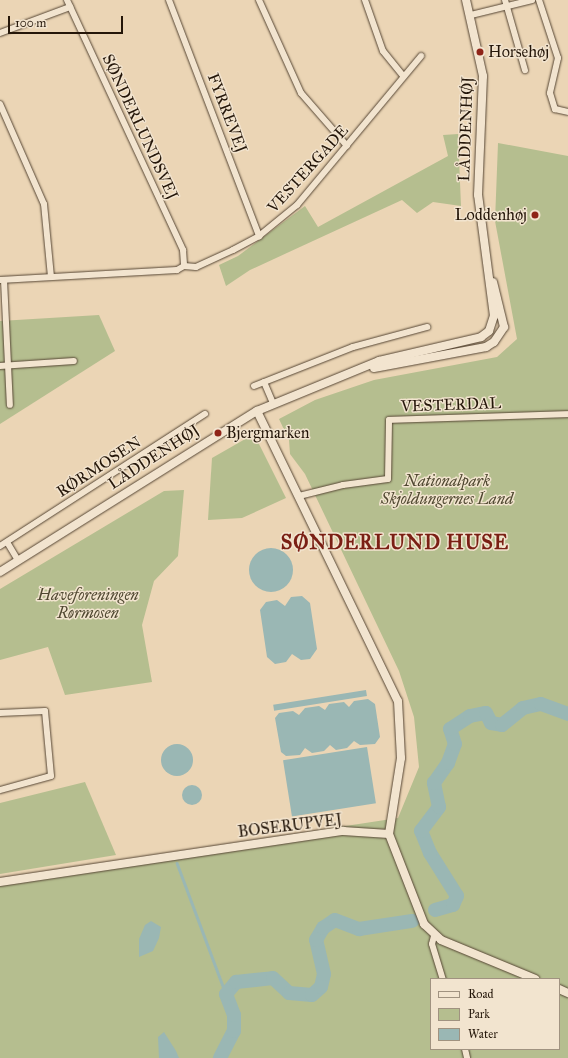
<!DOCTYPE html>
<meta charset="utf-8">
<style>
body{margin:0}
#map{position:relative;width:568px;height:1058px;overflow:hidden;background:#ebd5b5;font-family:"IM FELL Great Primer",serif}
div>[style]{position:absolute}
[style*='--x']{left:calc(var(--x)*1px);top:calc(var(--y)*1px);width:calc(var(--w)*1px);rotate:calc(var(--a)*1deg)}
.green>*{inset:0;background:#b5be8f}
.water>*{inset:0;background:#9ab7b4;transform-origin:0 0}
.round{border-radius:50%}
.stream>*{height:2.5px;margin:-1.25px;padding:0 1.25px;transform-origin:1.25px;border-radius:1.25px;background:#9ab7b4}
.river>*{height:14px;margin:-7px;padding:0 7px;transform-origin:7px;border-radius:7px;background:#9ab7b4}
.roads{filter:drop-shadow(0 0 1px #564634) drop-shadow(0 0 1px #564634)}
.minor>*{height:6px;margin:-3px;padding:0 3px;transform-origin:3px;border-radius:3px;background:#f2e4cf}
.tertiary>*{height:8px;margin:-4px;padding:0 4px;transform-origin:4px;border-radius:4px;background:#f2e4cf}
.dots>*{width:11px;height:11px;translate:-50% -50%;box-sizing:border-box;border:2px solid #f2e4cf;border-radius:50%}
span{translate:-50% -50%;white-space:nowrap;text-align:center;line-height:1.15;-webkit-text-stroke:3px #f2e4cf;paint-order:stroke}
.poi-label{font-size:16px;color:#241609}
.left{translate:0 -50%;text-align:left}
.right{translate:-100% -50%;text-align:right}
.street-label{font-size:16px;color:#241609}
.park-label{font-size:16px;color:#504831;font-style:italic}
.district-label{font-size:20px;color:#7a1f14;font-weight:700;letter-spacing:1px}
.legend{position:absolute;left:430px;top:978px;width:130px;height:72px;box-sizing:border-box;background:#f2e4cf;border:1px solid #a09280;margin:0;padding:5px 7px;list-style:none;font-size:12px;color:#241609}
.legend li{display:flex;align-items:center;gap:8px;height:20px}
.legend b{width:20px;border:1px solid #a09280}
.scale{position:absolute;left:8px;top:16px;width:115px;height:18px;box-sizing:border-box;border:2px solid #241609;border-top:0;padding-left:5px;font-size:12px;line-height:14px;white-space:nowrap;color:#241609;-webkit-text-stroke:3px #f2e4cf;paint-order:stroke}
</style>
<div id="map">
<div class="green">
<i style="clip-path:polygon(458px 134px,461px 206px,433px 202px,417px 213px,402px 200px,250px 270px,226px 286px,219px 265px,238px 256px,305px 206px,318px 227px,448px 156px,443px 135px)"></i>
<i style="clip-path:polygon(evenodd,498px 143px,568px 156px,568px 1058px,0 1058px,0 879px,398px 818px,419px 767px,414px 717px,399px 671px,305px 474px,290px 454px,289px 440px,279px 419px,315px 400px,374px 380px,497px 357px,517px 339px,495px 221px,498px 143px,431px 979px,559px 979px,559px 1049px,431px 1049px,431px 979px)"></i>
<i style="clip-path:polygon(99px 315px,115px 351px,0 424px,0 321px)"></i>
<i style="clip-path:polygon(247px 438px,258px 442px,286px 498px,242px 518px,208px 520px,212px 458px)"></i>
<i style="clip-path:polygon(184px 490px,178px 556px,154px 581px,142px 625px,152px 682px,65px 695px,48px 647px,0 660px,0 589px,164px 491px)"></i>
<i style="clip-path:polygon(85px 782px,116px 855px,0 874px,0 803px)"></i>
</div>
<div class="water">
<i class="round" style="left:249px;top:548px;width:44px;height:44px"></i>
<i style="clip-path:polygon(302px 596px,310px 603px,317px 649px,310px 659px,301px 660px,292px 654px,286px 662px,275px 664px,267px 657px,260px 610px,266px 602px,277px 600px,285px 606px,291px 597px)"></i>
<i style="left:366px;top:690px;width:6px;height:94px;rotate:81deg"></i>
<i style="clip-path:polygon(368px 699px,375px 704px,380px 737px,375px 744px,360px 745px,354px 741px,347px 748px,336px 750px,330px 745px,324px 751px,312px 753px,305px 748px,300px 755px,286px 756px,281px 752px,275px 718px,279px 713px,293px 711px,299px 715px,305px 708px,319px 706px,325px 710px,329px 704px,344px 702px,349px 707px,354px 701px)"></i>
<i class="round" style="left:161px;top:744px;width:32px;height:32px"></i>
<i style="left:367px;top:747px;width:57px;height:85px;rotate:81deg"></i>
<i class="round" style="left:182px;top:785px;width:20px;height:20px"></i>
<i style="clip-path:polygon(151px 921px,161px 927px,159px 938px,153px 951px,139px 957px,139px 939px,145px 925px)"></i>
<i style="clip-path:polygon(164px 1032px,176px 1051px,179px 1058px,159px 1058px,158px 1037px)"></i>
</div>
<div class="stream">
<i style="--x:177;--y:863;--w:140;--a:69.5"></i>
</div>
<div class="river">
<i style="--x:435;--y:910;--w:19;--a:-16"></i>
<i style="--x:453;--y:905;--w:10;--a:-66"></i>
<i style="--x:457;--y:896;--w:51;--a:-122.1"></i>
<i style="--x:430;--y:853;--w:24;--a:-112"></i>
<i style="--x:421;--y:831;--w:30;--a:-53"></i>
<i style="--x:439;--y:807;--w:25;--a:-102"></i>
<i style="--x:434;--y:783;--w:24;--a:-55"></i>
<i style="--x:448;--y:763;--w:20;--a:-70"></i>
<i style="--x:455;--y:744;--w:16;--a:-108"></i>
<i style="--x:450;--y:729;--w:24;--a:-33"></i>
<i style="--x:470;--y:716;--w:16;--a:-11"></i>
<i style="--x:486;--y:713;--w:11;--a:63"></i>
<i style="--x:491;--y:723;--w:11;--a:10"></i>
<i style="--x:502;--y:725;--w:27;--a:-39"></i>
<i style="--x:523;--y:708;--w:18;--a:-13"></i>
<i style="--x:541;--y:704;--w:29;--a:20"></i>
<i style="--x:220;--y:1058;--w:30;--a:-63"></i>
<i style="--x:234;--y:1031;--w:16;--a:-90"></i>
<i style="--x:234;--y:1015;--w:22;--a:-111"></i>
<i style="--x:226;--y:994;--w:16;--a:-50"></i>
<i style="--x:236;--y:982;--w:37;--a:-6"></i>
<i style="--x:273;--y:978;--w:22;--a:43"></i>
<i style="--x:289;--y:993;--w:23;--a:5"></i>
<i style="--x:312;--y:995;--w:12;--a:-42"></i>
<i style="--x:321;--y:987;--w:13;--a:-77"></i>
<i style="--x:324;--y:974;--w:35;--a:-103"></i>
<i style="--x:316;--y:940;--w:14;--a:-60"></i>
<i style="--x:323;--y:928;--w:14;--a:-34"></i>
<i style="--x:335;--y:920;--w:26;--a:21"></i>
<i style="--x:359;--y:929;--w:54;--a:-8.6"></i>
</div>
<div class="roads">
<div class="minor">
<i style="--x:67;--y:0;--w:276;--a:65.1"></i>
<i style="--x:183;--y:250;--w:16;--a:86"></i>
<i style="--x:169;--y:0;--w:253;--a:69.1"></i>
<i style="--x:259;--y:0;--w:102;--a:65.7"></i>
<i style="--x:301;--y:93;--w:70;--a:49"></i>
<i style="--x:365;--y:0;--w:54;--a:70.6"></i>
<i style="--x:383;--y:51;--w:32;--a:51"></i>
<i style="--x:505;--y:0;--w:73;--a:74.1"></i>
<i style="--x:539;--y:0;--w:61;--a:71.9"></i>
<i style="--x:558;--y:58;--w:36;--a:103"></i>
<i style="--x:550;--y:93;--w:17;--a:73"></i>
<i style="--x:555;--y:109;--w:13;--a:13"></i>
<i style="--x:471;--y:15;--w:63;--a:-13.8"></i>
<i style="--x:0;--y:33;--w:75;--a:-20.4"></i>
<i style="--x:0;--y:104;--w:109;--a:66.3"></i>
<i style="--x:44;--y:204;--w:73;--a:84.5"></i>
<i style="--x:0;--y:280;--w:177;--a:-3.2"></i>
<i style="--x:177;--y:270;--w:8;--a:-30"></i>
<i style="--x:184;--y:266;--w:12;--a:5"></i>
<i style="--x:196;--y:267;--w:41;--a:-24.7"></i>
<i style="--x:233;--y:250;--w:30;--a:-28"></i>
<i style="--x:259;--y:236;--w:49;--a:-39.2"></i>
<i style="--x:297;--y:205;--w:194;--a:-50.2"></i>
<i style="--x:4;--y:280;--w:125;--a:87.3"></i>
<i style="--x:0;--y:366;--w:74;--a:-3.9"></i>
<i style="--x:264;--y:382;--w:23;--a:67"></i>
<i style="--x:254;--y:386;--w:106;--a:-21.5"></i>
<i style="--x:353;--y:347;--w:77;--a:-15.1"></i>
<i style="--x:299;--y:496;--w:45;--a:-14"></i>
<i style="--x:343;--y:485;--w:45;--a:-7.6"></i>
<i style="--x:388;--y:479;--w:59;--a:-89"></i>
<i style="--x:389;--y:420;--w:179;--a:-1.9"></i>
<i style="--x:7;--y:542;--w:21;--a:59"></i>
<i style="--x:0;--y:546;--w:244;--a:-32.8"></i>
<i style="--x:0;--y:713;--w:45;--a:-2.5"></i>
<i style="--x:45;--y:711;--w:65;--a:84.7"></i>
<i style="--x:51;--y:776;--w:53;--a:164.6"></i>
<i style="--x:434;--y:936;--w:8;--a:104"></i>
<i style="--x:432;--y:944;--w:37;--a:73"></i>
<i style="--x:465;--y:1049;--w:9;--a:77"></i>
</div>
<div class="tertiary">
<i style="--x:374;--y:368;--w:114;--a:-10.6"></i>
<i style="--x:486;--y:347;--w:9;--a:-32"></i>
<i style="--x:494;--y:342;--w:18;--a:-56"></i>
<i style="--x:504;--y:327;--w:46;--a:-103.7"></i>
<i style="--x:257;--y:411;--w:322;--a:64.1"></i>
<i style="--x:398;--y:701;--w:57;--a:87"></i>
<i style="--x:401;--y:758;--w:77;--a:99"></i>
<i style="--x:389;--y:834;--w:97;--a:68.7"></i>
<i style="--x:424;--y:924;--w:23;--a:43"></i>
<i style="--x:441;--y:940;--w:102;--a:22.5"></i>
<i style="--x:0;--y:572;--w:303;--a:-32.1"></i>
<i style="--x:257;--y:411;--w:132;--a:-22.3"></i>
<i style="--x:379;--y:361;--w:105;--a:-13.2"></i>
<i style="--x:481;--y:337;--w:10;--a:-37"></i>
<i style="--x:489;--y:331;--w:16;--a:-72"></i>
<i style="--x:494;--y:316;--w:122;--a:-97.5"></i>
<i style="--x:478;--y:195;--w:119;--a:-87.6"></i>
<i style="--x:483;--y:76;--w:78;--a:-102.6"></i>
<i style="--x:0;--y:882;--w:347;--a:-8.5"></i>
<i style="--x:343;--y:831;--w:46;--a:3.7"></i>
<i style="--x:559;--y:989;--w:10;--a:24"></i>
</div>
</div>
<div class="dots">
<i style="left:480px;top:52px;background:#8f2418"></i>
<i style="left:535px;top:215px;background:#8f2418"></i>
<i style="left:218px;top:433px;background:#8f2418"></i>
</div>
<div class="poi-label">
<span class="left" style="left:488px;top:52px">Horsehøj</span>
<span class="right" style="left:527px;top:215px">Loddenhøj</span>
<span class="left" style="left:226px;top:433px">Bjergmarken</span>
</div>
<div class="street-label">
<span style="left:227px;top:113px;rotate:69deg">FYRREVEJ</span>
<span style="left:140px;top:127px;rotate:65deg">SØNDERLUNDSVEJ</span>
<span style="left:466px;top:129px;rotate:-88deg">LÅDDENHØJ</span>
<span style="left:308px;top:169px;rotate:-48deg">VESTERGADE</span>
<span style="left:451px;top:405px;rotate:-2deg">VESTERDAL</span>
<span style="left:154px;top:457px;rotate:-33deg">LÅDDENHØJ</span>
<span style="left:99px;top:467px;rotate:-33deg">RØRMOSEN</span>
<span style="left:290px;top:826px;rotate:-7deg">BOSERUPVEJ</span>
</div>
<div class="park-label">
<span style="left:447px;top:490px">Nationalpark<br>Skjoldungernes Land</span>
<span style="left:88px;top:604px">Haveforeningen<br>Rørmosen</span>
</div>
<div class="district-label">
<span style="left:395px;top:542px">SØNDERLUND HUSE</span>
</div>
<ul class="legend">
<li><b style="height:5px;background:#f2e4cf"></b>Road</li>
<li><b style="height:11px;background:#b5be8f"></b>Park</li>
<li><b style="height:11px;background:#9ab7b4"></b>Water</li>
</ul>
<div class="scale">100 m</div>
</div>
